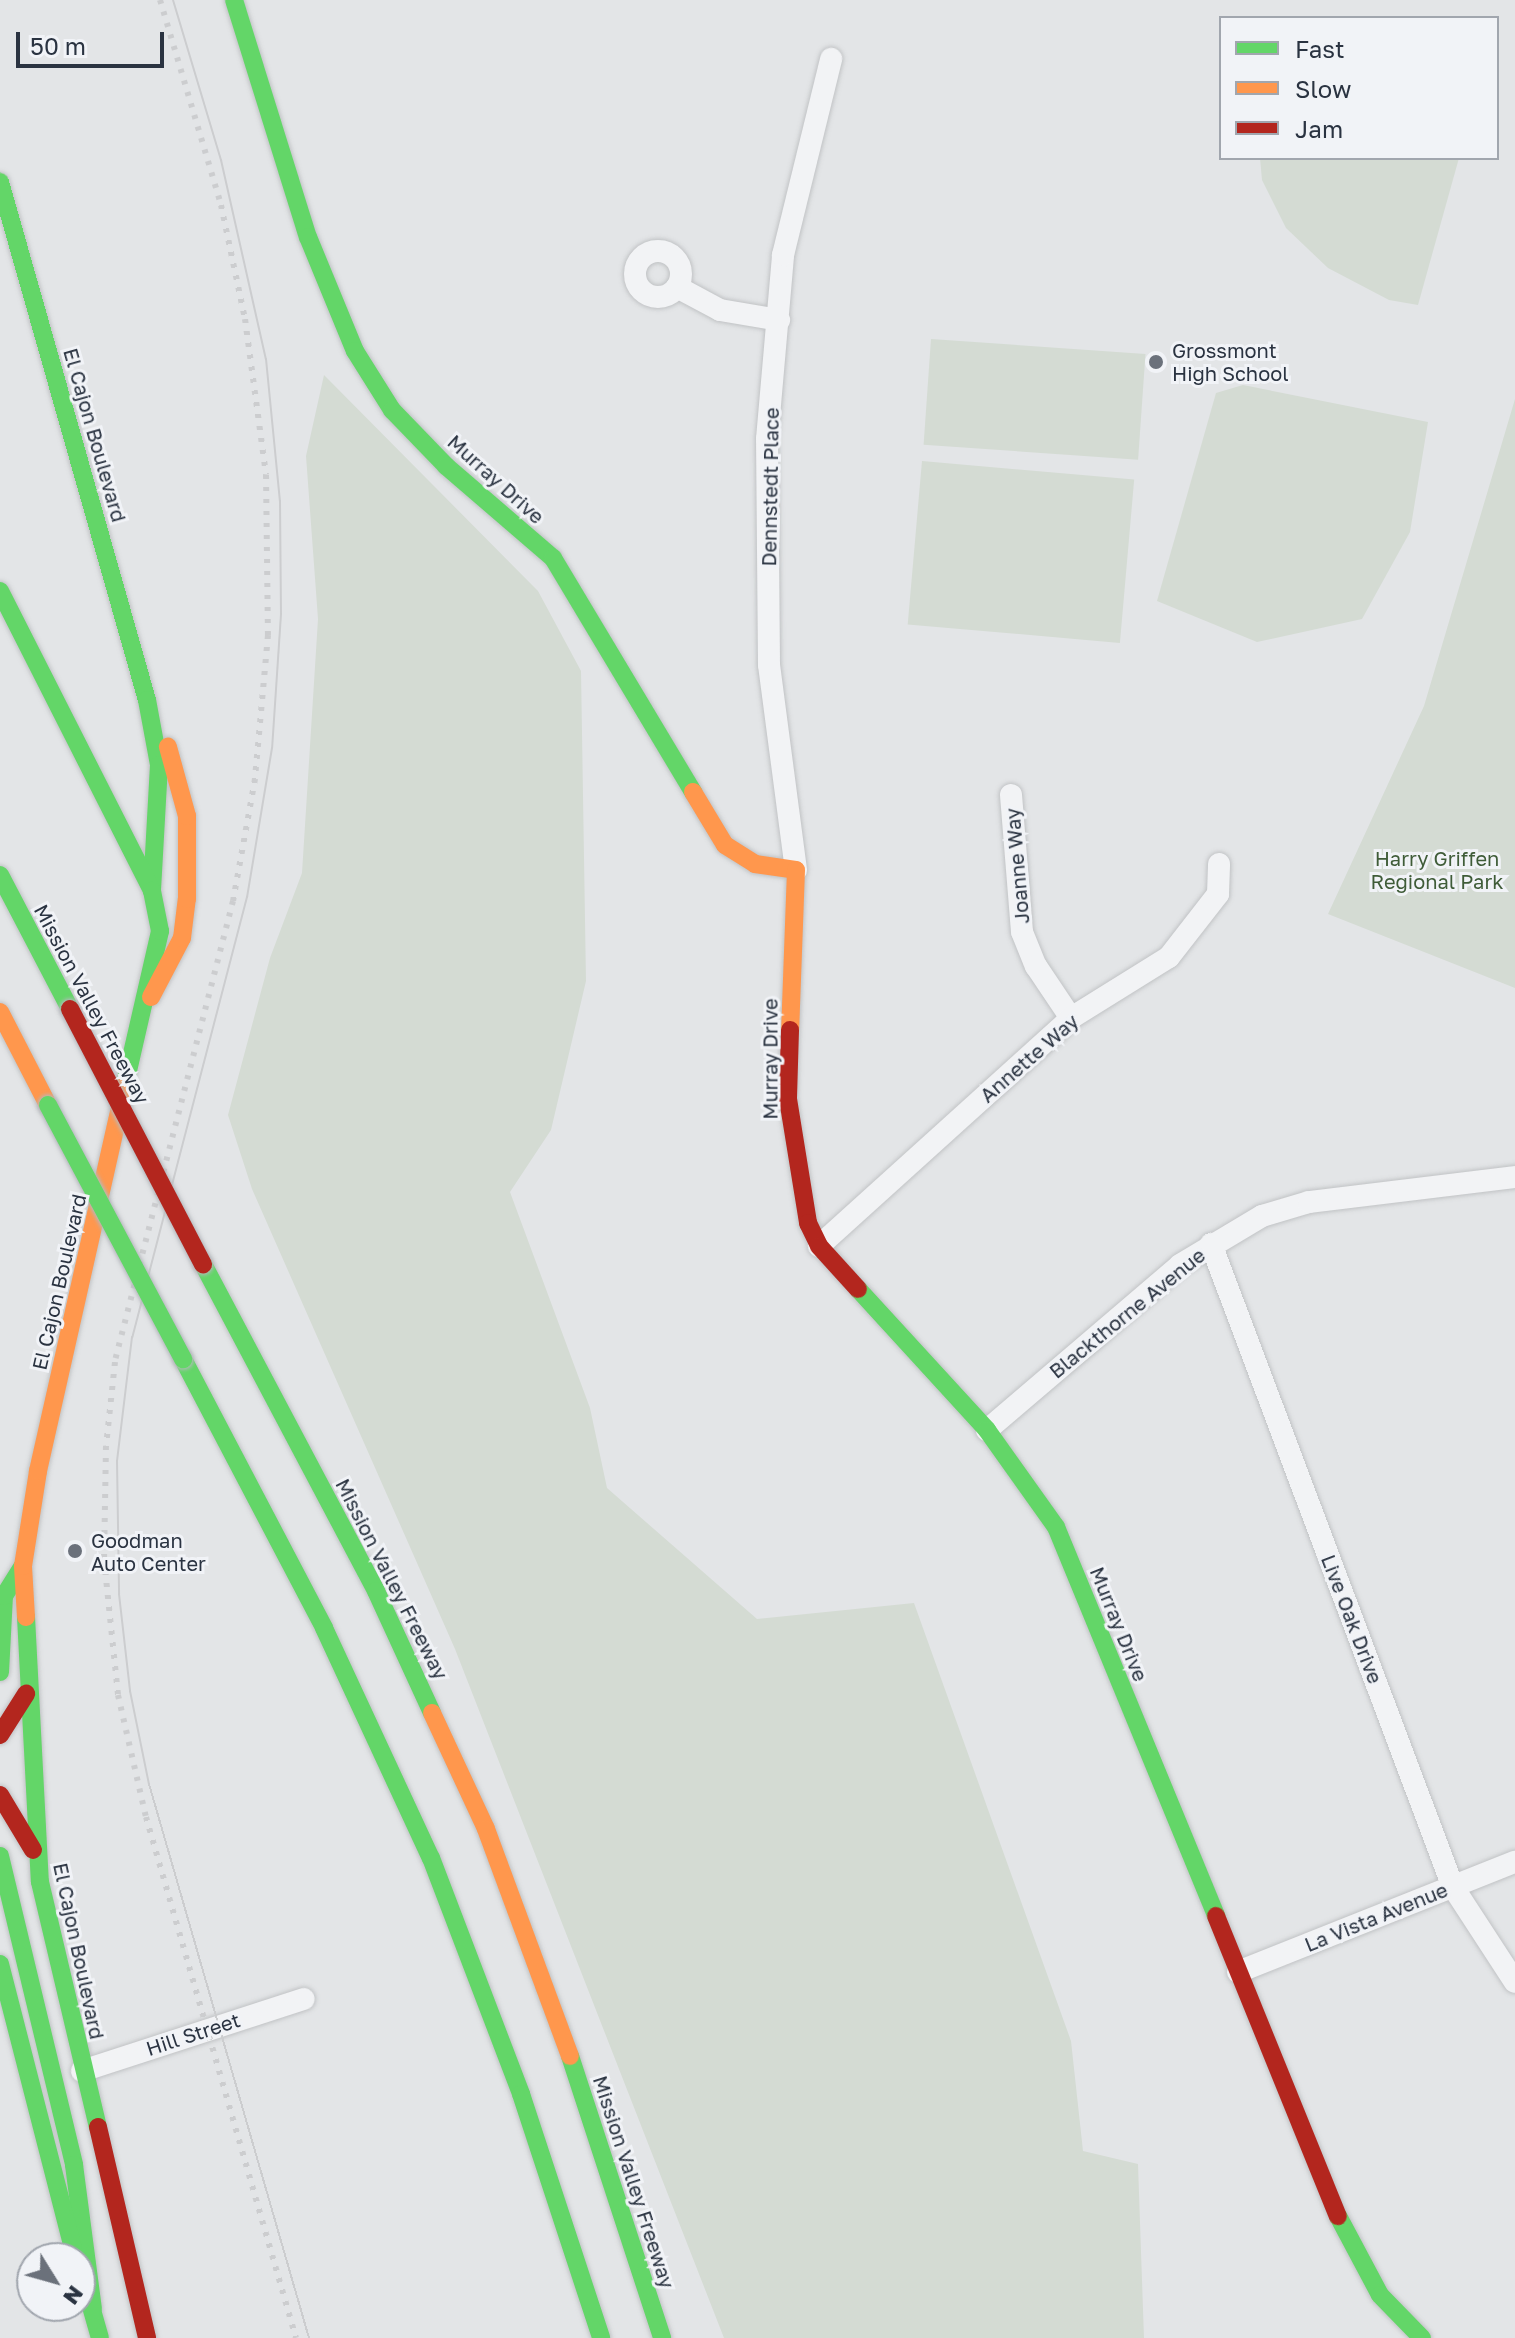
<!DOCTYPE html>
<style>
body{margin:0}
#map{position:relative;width:1515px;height:2338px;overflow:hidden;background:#e3e5e7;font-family:"Golos Text",sans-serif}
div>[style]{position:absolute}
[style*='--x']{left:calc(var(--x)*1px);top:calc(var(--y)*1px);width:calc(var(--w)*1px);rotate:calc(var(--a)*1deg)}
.green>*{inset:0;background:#d4dbd3;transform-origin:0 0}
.roads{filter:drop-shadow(0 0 2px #c1c3c5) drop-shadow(0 0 2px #c1c3c5)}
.street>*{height:22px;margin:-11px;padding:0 11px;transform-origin:11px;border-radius:11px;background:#f2f3f5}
.street>.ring{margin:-11px;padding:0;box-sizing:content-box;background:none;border:22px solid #f2f3f5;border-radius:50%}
.fast>*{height:18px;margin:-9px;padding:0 9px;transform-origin:9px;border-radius:9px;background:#63d668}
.slow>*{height:18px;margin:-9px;padding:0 9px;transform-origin:9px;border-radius:9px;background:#ff974d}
.jam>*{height:18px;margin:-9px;padding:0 9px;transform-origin:9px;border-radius:9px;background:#b3261e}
.tram>*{height:2px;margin:-1px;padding:0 1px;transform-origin:1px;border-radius:1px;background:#cccdcf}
.rail>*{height:6px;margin-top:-3px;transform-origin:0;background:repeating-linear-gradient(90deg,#cccdcf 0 4px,transparent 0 12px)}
.bridges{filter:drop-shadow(0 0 2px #b5b8bc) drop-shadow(0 0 2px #b5b8bc)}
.fast-bridge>*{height:18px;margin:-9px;padding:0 9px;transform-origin:9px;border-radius:9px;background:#63d668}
.jam-bridge>*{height:18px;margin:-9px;padding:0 9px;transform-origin:9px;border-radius:9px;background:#b3261e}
.dots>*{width:22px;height:22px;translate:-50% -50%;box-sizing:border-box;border:4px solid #f1f3f7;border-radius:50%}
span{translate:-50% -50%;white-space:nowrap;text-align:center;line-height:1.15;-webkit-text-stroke:6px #f1f3f7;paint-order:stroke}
.poi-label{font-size:20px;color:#2a3341}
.left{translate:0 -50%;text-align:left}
.street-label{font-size:20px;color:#2a3341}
.park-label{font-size:20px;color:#3f5c38}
.legend{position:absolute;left:1219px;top:16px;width:280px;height:144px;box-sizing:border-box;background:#f1f3f7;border:2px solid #a1a6ae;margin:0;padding:10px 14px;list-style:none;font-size:24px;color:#2a3341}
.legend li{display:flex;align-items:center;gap:16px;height:40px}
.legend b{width:40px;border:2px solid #a1a6ae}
.north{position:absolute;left:16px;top:2242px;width:80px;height:80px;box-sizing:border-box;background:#f1f3f7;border:2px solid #a1a6ae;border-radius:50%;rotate:127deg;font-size:22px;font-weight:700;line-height:32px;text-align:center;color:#2a3341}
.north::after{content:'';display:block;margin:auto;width:28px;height:36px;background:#6b717b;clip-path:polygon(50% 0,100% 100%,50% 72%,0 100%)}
.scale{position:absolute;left:16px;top:32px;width:148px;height:36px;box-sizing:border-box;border:4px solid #2a3341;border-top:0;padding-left:10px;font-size:24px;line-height:28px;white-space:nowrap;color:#2a3341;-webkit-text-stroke:6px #f1f3f7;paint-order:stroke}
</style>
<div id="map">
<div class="green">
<i style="clip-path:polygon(1260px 158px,1459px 158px,1418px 305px,1389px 300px,1328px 268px,1286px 228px,1262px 180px)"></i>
<i style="left:931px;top:339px;width:215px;height:106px;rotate:4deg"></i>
<i style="clip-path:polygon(324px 375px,538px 591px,581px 671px,586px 981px,551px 1130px,510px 1192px,590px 1408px,607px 1488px,757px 1619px,914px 1603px,1071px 2041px,1083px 2151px,1138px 2164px,1144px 2338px,724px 2338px,455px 1649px,252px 1189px,228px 1115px,270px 958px,302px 873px,318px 619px,306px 456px)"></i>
<i style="clip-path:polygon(1243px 385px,1428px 422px,1410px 532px,1362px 619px,1257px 642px,1157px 601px,1216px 393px)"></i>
<i style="clip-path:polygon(1515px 399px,1515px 988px,1328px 914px,1424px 706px)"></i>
<i style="left:922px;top:461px;width:213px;height:164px;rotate:5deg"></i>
</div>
<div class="roads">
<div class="street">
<i class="ring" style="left:635px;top:251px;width:24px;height:24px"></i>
<i style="--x:677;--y:287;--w:49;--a:28.1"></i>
<i style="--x:720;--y:310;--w:60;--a:9.6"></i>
<i style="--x:1011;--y:795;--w:137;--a:85.4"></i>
<i style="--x:1022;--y:932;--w:37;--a:68"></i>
<i style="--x:1036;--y:966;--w:63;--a:56.1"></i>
<i style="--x:796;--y:870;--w:207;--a:-97.5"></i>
<i style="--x:769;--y:665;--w:226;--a:-90.5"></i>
<i style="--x:767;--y:439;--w:185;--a:-85"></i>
<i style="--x:783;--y:255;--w:202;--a:-76.2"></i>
<i style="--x:1211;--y:1244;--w:687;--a:69.38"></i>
<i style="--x:1453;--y:1887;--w:113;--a:56.9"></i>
<i style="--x:819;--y:1246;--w:340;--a:-42.1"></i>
<i style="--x:1071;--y:1018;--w:115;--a:-31.9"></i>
<i style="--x:1169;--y:957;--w:80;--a:-52.1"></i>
<i style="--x:1218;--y:894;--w:30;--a:-88"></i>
<i style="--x:987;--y:1430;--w:254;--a:-40.5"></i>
<i style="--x:1180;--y:1265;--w:96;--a:-30.9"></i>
<i style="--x:1262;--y:1216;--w:49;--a:-16.6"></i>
<i style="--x:1309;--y:1202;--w:208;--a:-6.9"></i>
<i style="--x:1238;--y:1972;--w:298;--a:-21.7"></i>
<i style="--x:82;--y:2071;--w:233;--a:-18"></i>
</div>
<div class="fast">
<i style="--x:234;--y:0;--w:248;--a:72.7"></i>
<i style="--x:308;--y:237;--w:123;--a:67.6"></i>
<i style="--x:355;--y:351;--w:70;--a:57.9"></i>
<i style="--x:392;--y:410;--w:78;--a:46"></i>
<i style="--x:446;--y:466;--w:141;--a:40.7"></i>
<i style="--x:553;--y:558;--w:273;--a:59.1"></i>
<i style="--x:0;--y:182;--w:538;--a:74.16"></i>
<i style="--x:147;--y:700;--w:66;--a:79.5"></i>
<i style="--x:159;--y:765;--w:126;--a:93.2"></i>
<i style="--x:0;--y:591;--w:336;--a:63.1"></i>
<i style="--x:0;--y:875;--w:151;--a:62.4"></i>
<i style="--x:125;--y:1084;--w:157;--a:-77.1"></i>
<i style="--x:160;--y:931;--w:41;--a:-101.3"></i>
<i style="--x:203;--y:1264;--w:370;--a:62.1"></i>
<i style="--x:376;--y:1591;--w:134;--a:65.3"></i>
<i style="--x:858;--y:1289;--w:191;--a:47.5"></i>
<i style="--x:987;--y:1430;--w:119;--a:54.6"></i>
<i style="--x:1056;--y:1527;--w:421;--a:67.6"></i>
<i style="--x:183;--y:1359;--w:304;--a:62.3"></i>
<i style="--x:324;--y:1628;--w:254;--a:65.1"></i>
<i style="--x:431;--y:1858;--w:253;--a:69.1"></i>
<i style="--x:521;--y:2094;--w:257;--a:71.8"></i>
<i style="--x:26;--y:1617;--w:265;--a:87"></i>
<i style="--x:40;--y:1882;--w:252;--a:76.7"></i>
<i style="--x:0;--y:1672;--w:76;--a:-87"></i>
<i style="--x:4;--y:1596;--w:36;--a:-58"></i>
<i style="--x:0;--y:1856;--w:318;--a:76.5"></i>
<i style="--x:74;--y:2165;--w:145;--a:82.5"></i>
<i style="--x:0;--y:1964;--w:294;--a:75.6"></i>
<i style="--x:570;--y:2056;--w:297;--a:71.9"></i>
<i style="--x:1338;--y:2216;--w:89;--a:62"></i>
<i style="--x:1380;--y:2295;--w:60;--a:45.7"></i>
<i style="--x:84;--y:2282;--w:58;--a:74.1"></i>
</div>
<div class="slow">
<i style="--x:693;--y:792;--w:62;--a:58.9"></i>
<i style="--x:725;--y:845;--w:36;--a:32"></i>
<i style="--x:755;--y:864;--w:41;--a:8.3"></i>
<i style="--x:796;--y:870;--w:160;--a:92.1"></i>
<i style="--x:151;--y:997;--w:67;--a:-62.3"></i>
<i style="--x:182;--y:938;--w:39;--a:-83"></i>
<i style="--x:187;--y:899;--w:83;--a:-90"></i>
<i style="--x:187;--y:816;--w:72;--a:-105.4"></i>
<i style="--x:0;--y:1012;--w:105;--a:62.7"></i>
<i style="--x:26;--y:1617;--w:51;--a:-93.4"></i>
<i style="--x:23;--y:1566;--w:96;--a:-81"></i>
<i style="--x:38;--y:1471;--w:397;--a:-77.3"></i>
<i style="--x:432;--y:1713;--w:128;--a:65"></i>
<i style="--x:486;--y:1829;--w:242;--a:69.7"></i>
</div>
<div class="jam">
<i style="--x:790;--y:1030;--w:69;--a:91.7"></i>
<i style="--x:788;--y:1099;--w:126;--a:80.8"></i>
<i style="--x:808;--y:1223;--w:25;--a:64"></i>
<i style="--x:819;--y:1246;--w:58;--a:47.8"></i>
<i style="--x:0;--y:1735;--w:49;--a:-57.6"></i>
<i style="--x:0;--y:1795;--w:64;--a:59"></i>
<i style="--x:1216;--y:1916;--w:324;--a:67.9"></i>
<i style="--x:98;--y:2127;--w:217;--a:76.9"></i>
</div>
</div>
<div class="tram">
<i style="--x:173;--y:0;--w:167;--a:73.3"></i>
<i style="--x:221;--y:160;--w:204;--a:77.3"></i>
<i style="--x:266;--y:359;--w:143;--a:84.4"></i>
<i style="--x:280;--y:501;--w:113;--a:89.5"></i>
<i style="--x:281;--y:614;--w:134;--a:93.8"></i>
<i style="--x:272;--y:748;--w:151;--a:99.5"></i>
<i style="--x:247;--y:897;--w:455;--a:104.6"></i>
<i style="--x:132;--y:1337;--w:125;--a:96.9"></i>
<i style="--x:117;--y:1461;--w:133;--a:89.1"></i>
<i style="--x:119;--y:1594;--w:98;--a:83.5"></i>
<i style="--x:130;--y:1691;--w:95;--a:78.5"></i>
<i style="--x:149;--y:1784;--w:577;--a:73.89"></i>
</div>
<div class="rail">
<i style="--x:160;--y:0;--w:214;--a:73.4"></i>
<i style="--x:221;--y:205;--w:116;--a:78.1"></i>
<i style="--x:245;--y:319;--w:157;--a:82.3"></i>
<i style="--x:266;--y:475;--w:160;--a:89.3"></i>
<i style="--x:268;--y:635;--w:145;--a:95.2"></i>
<i style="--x:255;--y:779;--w:124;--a:100.2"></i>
<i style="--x:233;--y:901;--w:476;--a:104.4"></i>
<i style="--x:115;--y:1362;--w:84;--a:96.1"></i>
<i style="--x:106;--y:1446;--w:113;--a:91"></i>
<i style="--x:104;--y:1559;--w:137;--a:84.1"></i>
<i style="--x:118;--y:1695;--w:125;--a:77.1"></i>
<i style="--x:146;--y:1817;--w:542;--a:73.94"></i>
</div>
<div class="bridges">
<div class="fast-bridge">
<i style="--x:48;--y:1105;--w:288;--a:62"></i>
</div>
<div class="jam-bridge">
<i style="--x:70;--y:1009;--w:288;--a:62.5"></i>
</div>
</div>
<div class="dots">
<i style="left:1156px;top:362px;background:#6b717b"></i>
<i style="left:75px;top:1551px;background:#6b717b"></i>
</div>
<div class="poi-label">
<span class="left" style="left:1172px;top:362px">Grossmont<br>High School</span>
<span class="left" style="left:91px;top:1552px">Goodman<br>Auto Center</span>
</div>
<div class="street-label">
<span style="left:95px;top:435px;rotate:74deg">El Cajon Boulevard</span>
<span style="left:496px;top:479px;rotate:42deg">Murray Drive</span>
<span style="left:770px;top:487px;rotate:-89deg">Dennstedt Place</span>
<span style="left:1017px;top:866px;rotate:-95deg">Joanne Way</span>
<span style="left:92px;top:1004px;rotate:62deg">Mission Valley Freeway</span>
<span style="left:1029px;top:1058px;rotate:-41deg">Annette Way</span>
<span style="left:770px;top:1059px;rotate:-90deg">Murray Drive</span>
<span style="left:59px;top:1282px;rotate:-77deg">El Cajon Boulevard</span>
<span style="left:1127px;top:1313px;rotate:-39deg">Blackthorne Avenue</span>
<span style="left:392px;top:1579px;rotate:63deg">Mission Valley Freeway</span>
<span style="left:1352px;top:1619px;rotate:69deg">Live Oak Drive</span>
<span style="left:1119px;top:1624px;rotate:68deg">Murray Drive</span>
<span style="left:1376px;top:1917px;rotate:-22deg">La Vista Avenue</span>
<span style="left:79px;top:1951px;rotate:78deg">El Cajon Boulevard</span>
<span style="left:193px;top:2034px;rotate:-18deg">Hill Street</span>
<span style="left:634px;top:2182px;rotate:72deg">Mission Valley Freeway</span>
</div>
<div class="park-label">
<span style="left:1437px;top:870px">Harry Griffen<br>Regional Park</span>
</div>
<ul class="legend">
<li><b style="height:10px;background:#63d668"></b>Fast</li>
<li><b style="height:10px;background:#ff974d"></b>Slow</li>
<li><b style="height:10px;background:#b3261e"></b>Jam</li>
</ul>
<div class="north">N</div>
<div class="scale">50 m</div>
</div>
